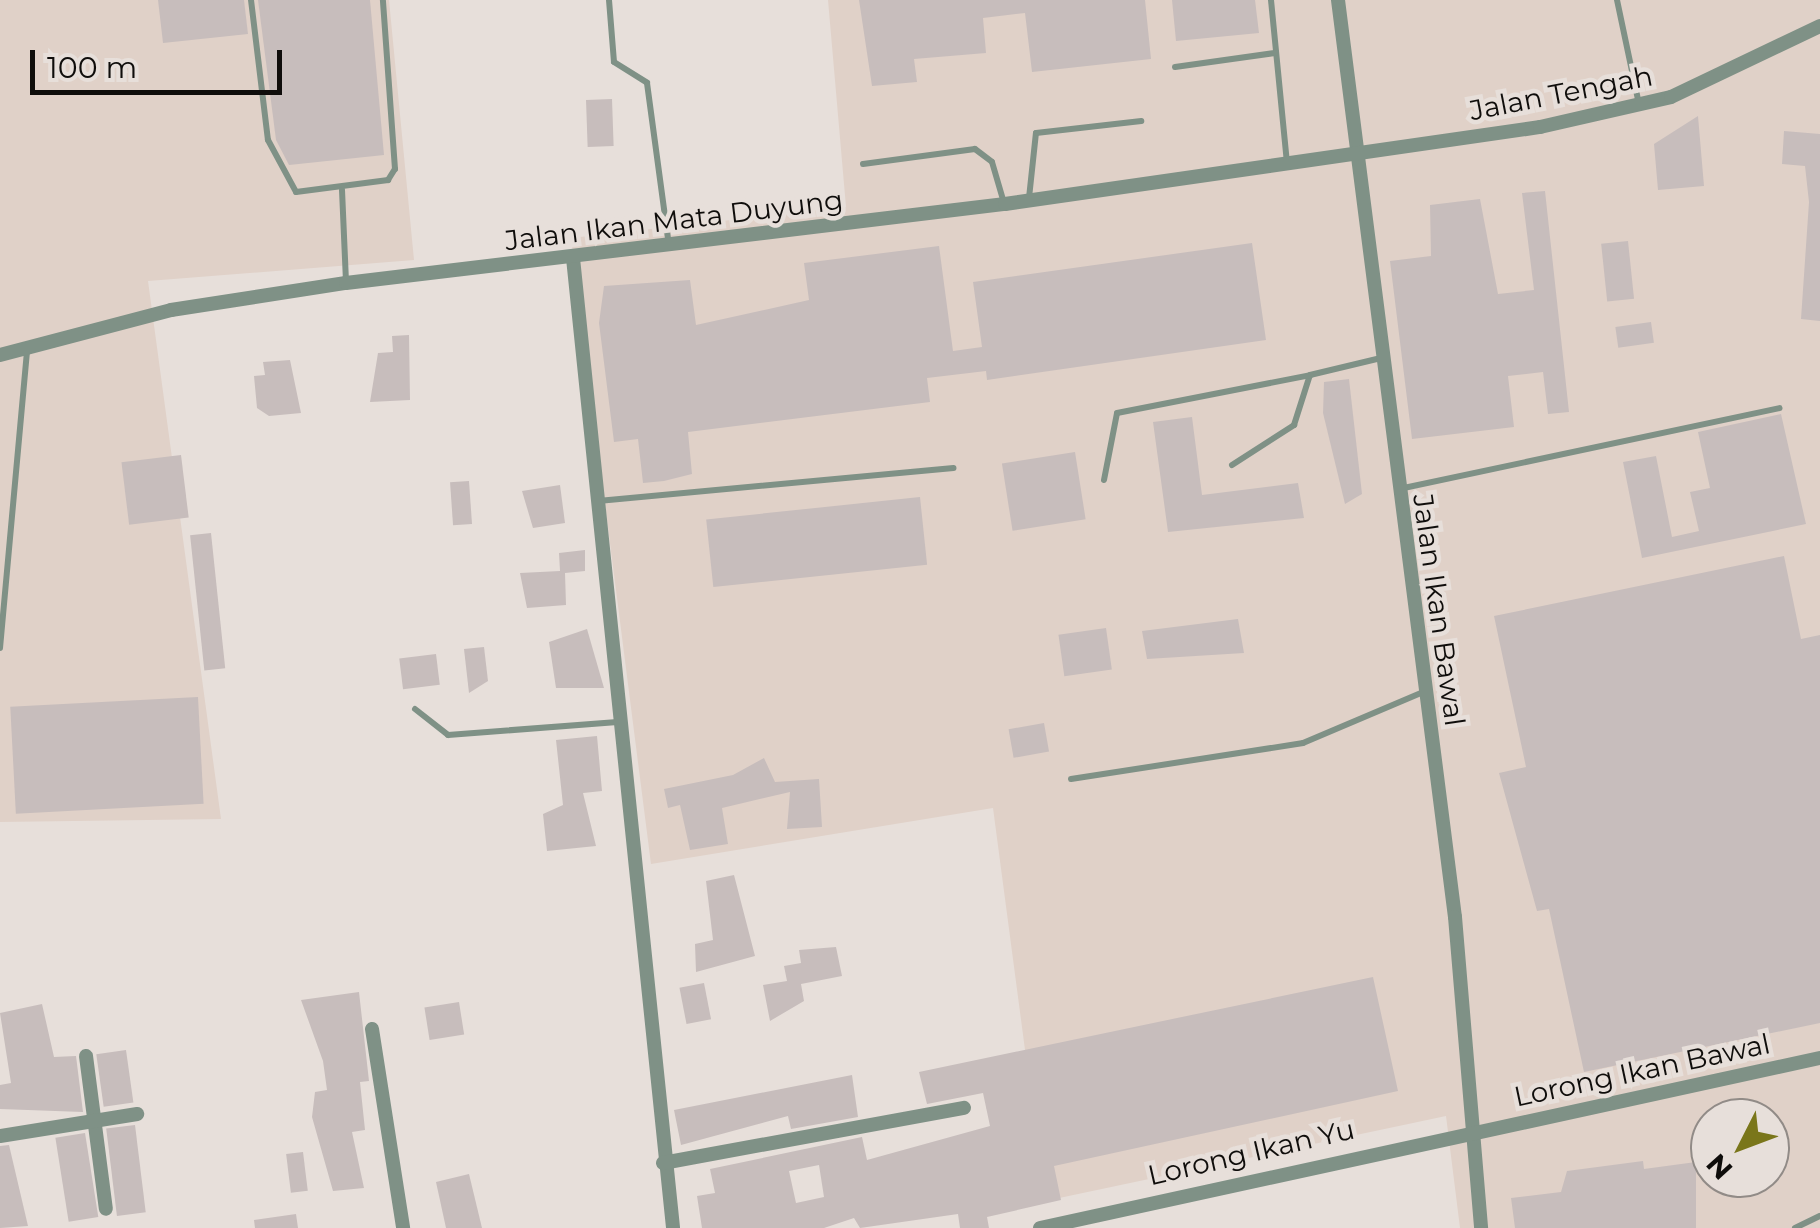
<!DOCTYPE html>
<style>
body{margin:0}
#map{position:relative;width:1820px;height:1228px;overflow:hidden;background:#e7dfda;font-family:Montserrat,sans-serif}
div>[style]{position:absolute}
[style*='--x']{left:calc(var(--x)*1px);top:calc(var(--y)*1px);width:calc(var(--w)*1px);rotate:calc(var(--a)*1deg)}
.built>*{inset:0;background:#e0d1c8}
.building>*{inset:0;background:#c7bdbc;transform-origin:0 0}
.lane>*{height:6px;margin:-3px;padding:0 3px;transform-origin:3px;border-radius:3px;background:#7f9186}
.street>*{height:14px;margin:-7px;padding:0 7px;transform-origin:7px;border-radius:7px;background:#7f9186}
span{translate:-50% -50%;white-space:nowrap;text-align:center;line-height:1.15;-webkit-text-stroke:9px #e7dfda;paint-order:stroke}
.street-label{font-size:28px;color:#0f0d0b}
.north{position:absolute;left:1690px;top:1098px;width:100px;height:100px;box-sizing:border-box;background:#e7dfda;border:2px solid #918b87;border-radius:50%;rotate:228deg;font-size:28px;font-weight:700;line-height:40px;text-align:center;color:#0f0d0b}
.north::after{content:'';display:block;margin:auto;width:35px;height:45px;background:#7a761a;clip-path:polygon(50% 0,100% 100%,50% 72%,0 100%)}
.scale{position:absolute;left:30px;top:50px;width:252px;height:45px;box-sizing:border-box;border:5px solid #0f0d0b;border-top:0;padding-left:12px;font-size:30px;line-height:35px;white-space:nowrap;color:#0f0d0b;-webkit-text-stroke:8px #e7dfda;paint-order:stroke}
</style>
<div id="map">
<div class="built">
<i style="clip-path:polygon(0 0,389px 0,414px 260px,148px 281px,221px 819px,0 822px)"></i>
<i style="clip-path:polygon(evenodd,828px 0,1820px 0,1820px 1228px,1460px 1228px,1446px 1116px,1045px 1201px,993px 808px,651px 864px,571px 238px,846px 207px,828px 0,1710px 1118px,1770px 1118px,1770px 1178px,1710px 1178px,1710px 1118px)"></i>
</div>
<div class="building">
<i style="clip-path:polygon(158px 0,244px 0,248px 34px,163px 43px)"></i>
<i style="clip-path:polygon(258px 0,370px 0,384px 155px,289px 165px,276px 140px)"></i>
<i style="clip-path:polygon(859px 0,1145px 0,1151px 59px,1032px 72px,1025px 13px,983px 18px,986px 53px,914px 59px,917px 82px,872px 86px)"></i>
<i style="clip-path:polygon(1172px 0,1255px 0,1259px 33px,1176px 41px)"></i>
<i style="left:612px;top:99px;width:47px;height:26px;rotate:88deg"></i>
<i style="clip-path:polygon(1698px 116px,1704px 186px,1658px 190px,1654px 144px)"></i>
<i style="clip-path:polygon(1784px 131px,1820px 134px,1820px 321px,1801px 319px,1809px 202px,1805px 166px,1782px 164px)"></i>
<i style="clip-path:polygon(1545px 191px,1569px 412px,1548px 414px,1543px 372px,1508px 376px,1514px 427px,1412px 439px,1390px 261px,1431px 256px,1430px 205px,1480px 199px,1498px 294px,1534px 290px,1522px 193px)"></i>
<i style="left:1628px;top:241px;width:58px;height:27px;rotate:84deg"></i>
<i style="clip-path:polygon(1252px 243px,1266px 340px,987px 380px,986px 371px,927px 378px,930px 402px,688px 432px,692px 474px,664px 481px,643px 483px,638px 439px,614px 442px,599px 323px,604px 286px,690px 280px,696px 325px,809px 300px,804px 263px,939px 246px,953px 351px,982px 347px,973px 282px)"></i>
<i style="left:1651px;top:322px;width:21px;height:36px;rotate:82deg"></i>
<i style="clip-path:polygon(409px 335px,410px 400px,370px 402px,378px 353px,393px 352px,392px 336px)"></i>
<i style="clip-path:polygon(290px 360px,301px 413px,269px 416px,257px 408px,254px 376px,265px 375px,263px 362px)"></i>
<i style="clip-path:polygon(1349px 379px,1362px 494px,1345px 504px,1323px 413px,1324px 382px)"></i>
<i style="clip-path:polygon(1781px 414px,1806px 524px,1642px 558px,1623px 462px,1656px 456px,1672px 537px,1699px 531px,1690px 492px,1710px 488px,1698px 432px)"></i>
<i style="clip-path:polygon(1192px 417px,1202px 495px,1298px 483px,1304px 518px,1168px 532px,1153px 422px)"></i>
<i style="left:1075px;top:452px;width:68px;height:74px;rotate:81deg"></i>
<i style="left:181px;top:455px;width:63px;height:60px;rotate:83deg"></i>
<i style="left:469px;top:481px;width:43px;height:19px;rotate:86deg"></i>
<i style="clip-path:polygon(560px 485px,565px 523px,533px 528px,522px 491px)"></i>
<i style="left:920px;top:497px;width:68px;height:215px;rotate:84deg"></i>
<i style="left:211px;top:533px;width:136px;height:21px;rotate:84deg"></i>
<i style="clip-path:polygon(585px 550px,585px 571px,565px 573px,566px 605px,527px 608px,520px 573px,560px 571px,559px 553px)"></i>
<i style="clip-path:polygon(1784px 556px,1801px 639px,1820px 635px,1820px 1023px,1584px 1072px,1549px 909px,1537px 911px,1499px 773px,1526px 767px,1494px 616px)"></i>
<i style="clip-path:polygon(1238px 619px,1244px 653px,1147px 659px,1142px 631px)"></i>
<i style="left:1106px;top:628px;width:42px;height:48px;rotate:82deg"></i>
<i style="clip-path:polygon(587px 629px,604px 688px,556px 688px,549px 642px)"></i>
<i style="clip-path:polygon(484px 647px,488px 681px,469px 693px,464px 649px)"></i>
<i style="left:436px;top:654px;width:31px;height:37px;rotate:83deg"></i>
<i style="left:198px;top:697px;width:107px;height:188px;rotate:87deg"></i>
<i style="left:1044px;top:723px;width:29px;height:36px;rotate:80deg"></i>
<i style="clip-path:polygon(597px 736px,602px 791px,583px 793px,596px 846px,547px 851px,543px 814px,563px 805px,556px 740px)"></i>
<i style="clip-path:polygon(764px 758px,775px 782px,819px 779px,822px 827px,787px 829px,790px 792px,722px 808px,728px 844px,690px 850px,680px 805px,668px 808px,664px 789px,733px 775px)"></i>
<i style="clip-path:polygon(734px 875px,755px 956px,696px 972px,695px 944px,713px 940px,706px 881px)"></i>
<i style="clip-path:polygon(836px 947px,842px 976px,801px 984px,804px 1001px,770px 1021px,763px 985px,787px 981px,784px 966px,801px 963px,799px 950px)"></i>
<i style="clip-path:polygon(evenodd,1373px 977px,1398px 1091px,1054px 1166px,1061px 1200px,987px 1217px,989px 1228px,960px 1228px,958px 1214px,860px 1228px,854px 1218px,824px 1228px,702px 1228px,697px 1196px,715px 1193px,710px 1169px,862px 1137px,867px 1160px,990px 1126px,983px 1093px,927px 1104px,919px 1072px,1373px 977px,819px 1165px,824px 1197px,796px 1203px,789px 1171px,819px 1165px)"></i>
<i style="left:704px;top:983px;width:37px;height:25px;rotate:79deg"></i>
<i style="clip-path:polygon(359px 992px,369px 1081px,360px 1082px,365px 1130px,352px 1132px,364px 1188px,333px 1191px,312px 1117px,315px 1092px,327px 1090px,323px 1061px,301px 1000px)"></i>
<i style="left:459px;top:1002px;width:33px;height:35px;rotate:81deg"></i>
<i style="clip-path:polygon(42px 1004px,54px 1057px,76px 1056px,83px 1112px,0 1109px,0 1085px,11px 1083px,0 1013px)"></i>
<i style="left:126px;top:1050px;width:53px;height:30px;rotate:82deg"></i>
<i style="clip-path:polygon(852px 1075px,858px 1117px,791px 1129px,788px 1116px,681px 1145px,674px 1110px)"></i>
<i style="left:135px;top:1125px;width:88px;height:29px;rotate:83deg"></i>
<i style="left:85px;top:1133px;width:85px;height:30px;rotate:81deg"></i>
<i style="clip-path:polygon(9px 1145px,28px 1226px,0 1228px,0 1146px)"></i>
<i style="left:303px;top:1152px;width:39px;height:17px;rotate:83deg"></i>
<i style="clip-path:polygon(1643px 1161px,1644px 1169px,1696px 1162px,1696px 1228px,1515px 1228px,1511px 1198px,1561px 1192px,1567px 1171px)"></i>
<i style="clip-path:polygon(469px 1174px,482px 1228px,446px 1228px,436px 1182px)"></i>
<i style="clip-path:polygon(296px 1214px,298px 1228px,255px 1228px,254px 1220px)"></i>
</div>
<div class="lane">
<i style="--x:251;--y:0;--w:141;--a:83.1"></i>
<i style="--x:268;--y:140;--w:59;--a:61.7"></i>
<i style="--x:296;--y:192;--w:93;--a:-7.4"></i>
<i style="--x:388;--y:180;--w:13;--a:-58"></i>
<i style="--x:395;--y:169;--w:169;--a:-94.1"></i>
<i style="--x:609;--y:0;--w:62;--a:85.4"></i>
<i style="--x:614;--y:62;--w:39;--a:32"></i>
<i style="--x:647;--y:83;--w:163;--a:82.3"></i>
<i style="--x:1271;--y:0;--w:164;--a:84.4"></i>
<i style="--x:1617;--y:0;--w:106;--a:78.1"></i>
<i style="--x:1175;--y:67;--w:101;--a:-8"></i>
<i style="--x:863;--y:164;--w:113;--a:-7.6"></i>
<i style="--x:975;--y:149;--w:21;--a:37"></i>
<i style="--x:992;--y:162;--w:43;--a:73.7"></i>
<i style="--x:342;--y:190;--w:92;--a:87.5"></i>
<i style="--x:1029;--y:198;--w:65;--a:-83.9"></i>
<i style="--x:1036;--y:133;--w:106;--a:-6.5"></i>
<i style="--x:1232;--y:465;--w:74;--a:-32.8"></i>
<i style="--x:1294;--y:425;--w:52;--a:-72.3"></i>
<i style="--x:1310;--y:375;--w:73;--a:-13.5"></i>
<i style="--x:1104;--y:480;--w:68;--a:-79"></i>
<i style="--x:1117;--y:413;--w:197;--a:-11.1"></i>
<i style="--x:1399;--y:489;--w:389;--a:-12"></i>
<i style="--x:598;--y:501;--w:357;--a:-5.3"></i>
<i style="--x:0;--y:648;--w:300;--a:-84.8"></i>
<i style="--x:415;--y:709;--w:42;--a:38.2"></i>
<i style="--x:448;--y:735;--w:170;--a:-4.4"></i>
<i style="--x:1071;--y:779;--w:235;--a:-8.8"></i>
<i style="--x:1303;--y:743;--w:130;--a:-23"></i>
<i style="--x:1795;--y:1228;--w:28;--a:-26"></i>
</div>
<div class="street">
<i style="--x:1338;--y:0;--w:924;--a:82.73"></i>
<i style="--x:1455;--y:917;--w:312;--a:85.2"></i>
<i style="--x:573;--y:258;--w:975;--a:84.11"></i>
<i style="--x:0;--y:355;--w:177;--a:-14.7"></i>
<i style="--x:171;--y:310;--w:177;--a:-8.8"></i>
<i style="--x:346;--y:283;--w:664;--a:-6.84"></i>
<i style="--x:1005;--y:204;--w:541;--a:-8.19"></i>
<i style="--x:1540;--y:127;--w:134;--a:-12.9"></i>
<i style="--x:1671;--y:97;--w:165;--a:-25.5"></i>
<i style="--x:372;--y:1029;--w:201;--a:81.1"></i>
<i style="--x:86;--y:1056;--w:154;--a:82.6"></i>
<i style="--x:0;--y:1136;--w:139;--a:-9.1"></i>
<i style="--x:663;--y:1163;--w:306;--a:-10.4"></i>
<i style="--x:1040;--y:1228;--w:798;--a:-12.3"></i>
</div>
<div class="street-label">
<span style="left:1561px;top:93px;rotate:-11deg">Jalan Tengah</span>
<span style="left:674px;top:220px;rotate:-7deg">Jalan Ikan Mata Duyung</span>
<span style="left:1439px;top:610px;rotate:82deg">Jalan Ikan Bawal</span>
<span style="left:1642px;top:1070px;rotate:-12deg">Lorong Ikan Bawal</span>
<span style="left:1251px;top:1152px;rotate:-13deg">Lorong Ikan Yu</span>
</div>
<div class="north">N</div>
<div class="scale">100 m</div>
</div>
